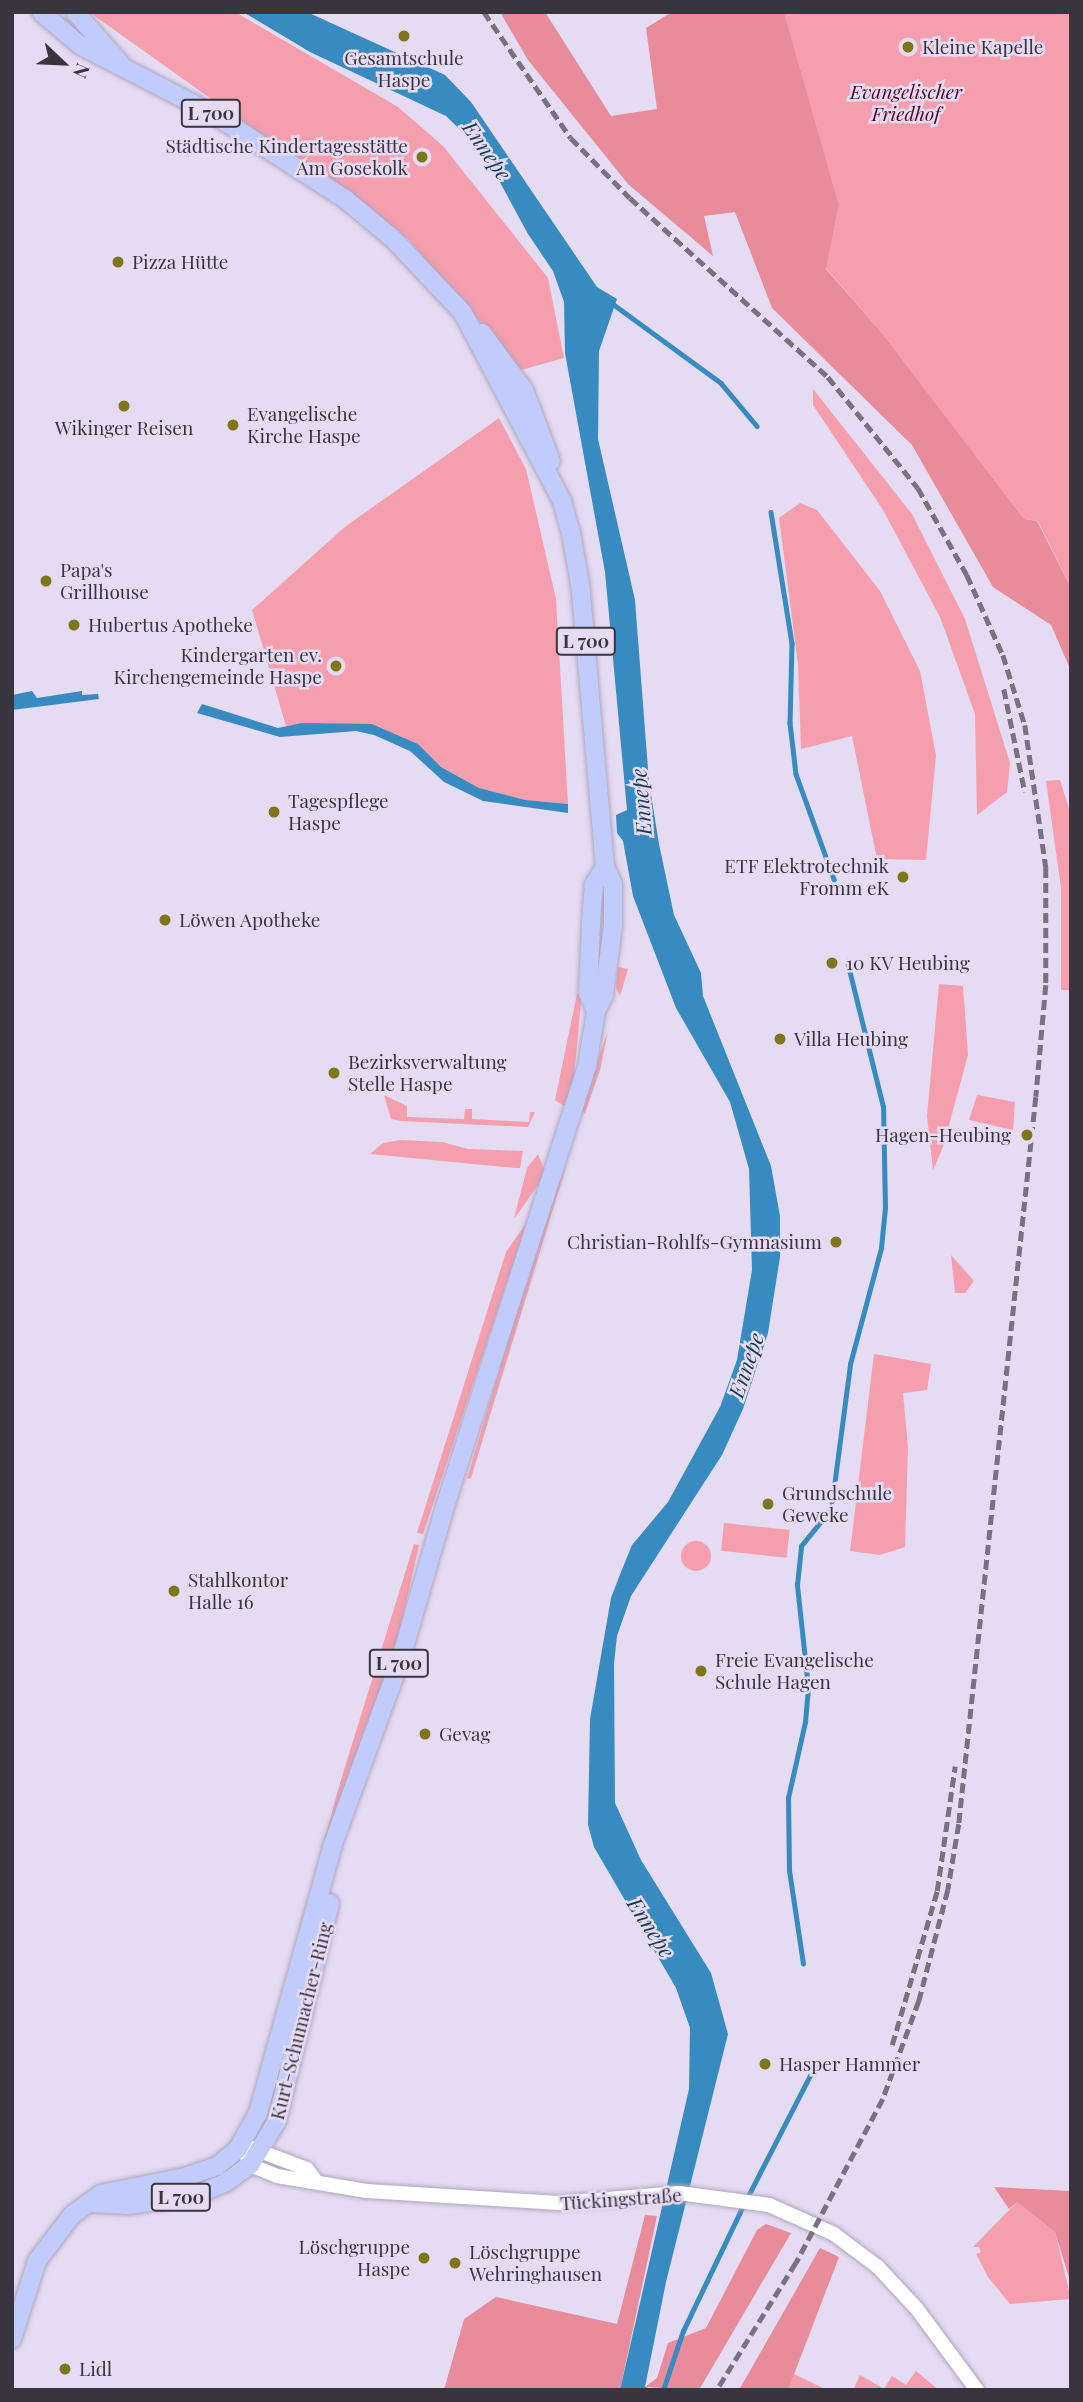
<!DOCTYPE html>
<meta charset="utf-8">
<style>
body{margin:0}
#map{position:relative;width:1083px;height:2402px;overflow:hidden;background:#e5dbf2;font-family:"Playfair Display",serif}
div>[style]{position:absolute}
[style*='--x']{left:calc(var(--x)*1px);top:calc(var(--y)*1px);width:calc(var(--w)*1px);rotate:calc(var(--a)*1deg)}
.green>*{inset:0;background:#f59ead;transform-origin:0 0}
.round{border-radius:50%}
.forest>*{inset:0;background:#e88b9b}
.water>*{inset:0;background:#388bc1}
.stream>*{height:4.5px;margin:-2.25px;padding:0 2.25px;transform-origin:2.25px;border-radius:2.25px;background:#388bc1}
.roads{filter:drop-shadow(0 0 2px #b0a6bc) drop-shadow(0 0 2px #b0a6bc)}
.minor>*{height:14px;margin:-7px;padding:0 7px;transform-origin:7px;border-radius:7px;background:#fff}
.major>*{height:18px;margin:-9px;padding:0 9px;transform-origin:9px;border-radius:9px;background:#c1ccfc}
.rail>*{height:4.5px;margin-top:-2.25px;transform-origin:0;background:repeating-linear-gradient(90deg,#787280 0 10px,transparent 0 15px)}
.dots>*{width:19px;height:19px;translate:-50% -50%;box-sizing:border-box;border:4px solid #e5dbf2;border-radius:50%}
span{translate:-50% -50%;white-space:nowrap;text-align:center;line-height:1.15;-webkit-text-stroke:5px #e5dbf2;paint-order:stroke}
.shield-label span{padding:2px 5px;background:#e5dbf2;border:2px solid;border-radius:5px;-webkit-text-stroke-width:0}
.shield-label{font-size:18px;color:#39353e;font-weight:700}
.poi-label{font-size:19px;color:#39353e}
.left{translate:0 -50%;text-align:left}
.right{translate:-100% -50%;text-align:right}
.park-label{font-size:19px;color:#570220;font-style:italic}
.street-label{font-size:19px;color:#39353e}
.water-label{font-size:21px;color:#173951;font-style:italic}
.frame{position:absolute;inset:0;border:14px solid #39353e;pointer-events:none}
.north{position:absolute;left:28px;top:28px;width:70px;height:70px;-webkit-text-stroke:5px #e5dbf2;paint-order:stroke;rotate:113deg;font-size:19px;font-weight:700;line-height:28px;text-align:center;color:#39353e}
.north::after{content:'';display:block;margin:auto;width:24px;height:32px;background:#39353e;clip-path:polygon(50% 0,100% 100%,50% 72%,0 100%)}
</style>
<div id="map">
<div class="green">
<i style="clip-path:polygon(89px 12px,235px 12px,398px 107px,443px 146px,548px 278px,564px 358px,521px 370px,408px 239px)"></i>
<i style="clip-path:polygon(784px 12px,1071px 12px,1071px 588px,1038px 521px,1024px 519px,882px 333px,826px 268px,839px 205px)"></i>
<i style="clip-path:polygon(813px 389px,912px 514px,965px 619px,1010px 763px,1007px 792px,977px 815px,975px 714px,940px 617px,883px 510px,813px 405px)"></i>
<i style="clip-path:polygon(499px 418px,526px 469px,556px 599px,568px 804px,526px 800px,479px 788px,441px 767px,418px 744px,372px 724px,286px 726px,252px 610px,346px 526px)"></i>
<i style="clip-path:polygon(800px 503px,817px 510px,880px 591px,920px 671px,936px 755px,926px 860px,877px 859px,852px 736px,801px 749px,798px 664px,779px 518px)"></i>
<i style="clip-path:polygon(1060px 780px,1071px 815px,1071px 990px,1061px 990px,1061px 888px,1046px 781px)"></i>
<i style="clip-path:polygon(618px 967px,628px 969px,620px 996px,616px 987px)"></i>
<i style="clip-path:polygon(939px 984px,963px 986px,968px 1055px,943px 1147px,933px 1170px,927px 1116px)"></i>
<i style="clip-path:polygon(582px 992px,574px 1077px,564px 1106px,555px 1100px,577px 994px)"></i>
<i style="clip-path:polygon(608px 1031px,600px 1070px,585px 1113px,580px 1111px)"></i>
<i style="clip-path:polygon(384px 1095px,407px 1106px,407px 1117px,464px 1119px,465px 1109px,472px 1109px,472px 1119px,529px 1122px,530px 1112px,535px 1112px,528px 1127px,401px 1121px,391px 1119px)"></i>
<i style="clip-path:polygon(977px 1095px,1015px 1102px,1013px 1130px,969px 1120px)"></i>
<i style="clip-path:polygon(401px 1140px,442px 1142px,468px 1149px,523px 1151px,520px 1168px,515px 1168px,370px 1154px,383px 1143px)"></i>
<i style="clip-path:polygon(538px 1154px,544px 1169px,541px 1181px,514px 1219px,527px 1168px)"></i>
<i style="clip-path:polygon(567px 1163px,471px 1478px,467px 1479px,537px 1242px)"></i>
<i style="clip-path:polygon(527px 1222px,423px 1534px,417px 1533px,506px 1252px)"></i>
<i style="clip-path:polygon(951px 1255px,974px 1281px,965px 1293px,955px 1293px)"></i>
<i style="clip-path:polygon(874px 1354px,931px 1364px,927px 1390px,903px 1393px,908px 1447px,905px 1547px,880px 1555px,850px 1551px)"></i>
<i style="left:724px;top:1523px;width:66px;height:28px;rotate:6deg"></i>
<i class="round" style="left:681px;top:1541px;width:30px;height:30px"></i>
<i style="clip-path:polygon(414px 1544px,419px 1545px,398px 1640px,323px 1859px,321px 1852px,340px 1783px)"></i>
<i style="clip-path:polygon(1017px 2202px,1055px 2232px,1071px 2299px,1010px 2304px,988px 2277px,976px 2254px,981px 2252px,979px 2247px,973px 2247px)"></i>
<i style="clip-path:polygon(916px 2371px,939px 2390px,853px 2390px,860px 2375px,884px 2389px,892px 2376px,906px 2385px)"></i>
<i style="clip-path:polygon(794px 2374px,827px 2390px,788px 2390px)"></i>
</div>
<div class="forest">
<i style="clip-path:polygon(500px 12px,545px 12px,611px 116px,657px 109px,646px 28px,672px 12px,784px 12px,839px 205px,826px 269px,882px 333px,1024px 519px,1037px 521px,1071px 588px,1071px 671px,1051px 625px,993px 587px,912px 445px,772px 308px,735px 212px,704px 216px,713px 256px,628px 184px,528px 60px)"></i>
<i style="clip-path:polygon(994px 2187px,1071px 2191px,1071px 2284px,1055px 2232px,1017px 2202px,1009px 2209px)"></i>
<i style="clip-path:polygon(645px 2215px,657px 2216px,620px 2390px,444px 2390px,464px 2319px,496px 2297px,617px 2324px)"></i>
<i style="clip-path:polygon(766px 2224px,791px 2233px,699px 2390px,645px 2387px,657px 2378px,668px 2343px,706px 2328px,757px 2230px)"></i>
<i style="clip-path:polygon(820px 2248px,839px 2257px,788px 2390px,739px 2390px)"></i>
</div>
<div class="water">
<i style="clip-path:polygon(243px 12px,307px 12px,445px 75px,471px 102px,597px 287px,617px 299px,599px 351px,598px 439px,635px 600px,649px 782px,659px 844px,674px 915px,701px 973px,703px 996px,771px 1166px,780px 1216px,780px 1257px,768px 1333px,743px 1409px,722px 1455px,631px 1596px,617px 1636px,614px 1664px,615px 1803px,641px 1860px,711px 1973px,728px 2034px,666px 2282px,645px 2387px,655px 2390px,620px 2390px,689px 2089px,690px 2028px,676px 1988px,594px 1847px,588px 1825px,590px 1719px,611px 1598px,621px 1572px,632px 1545px,668px 1502px,720px 1407px,737px 1360px,752px 1270px,749px 1169px,730px 1102px,676px 1008px,633px 896px,623px 841px,617px 833px,616px 815px,627px 810px,605px 572px,565px 353px,564px 302px,553px 271px,528px 234px,484px 153px,446px 116px,310px 52px)"></i>
<i style="clip-path:polygon(32px 691px,37px 698px,82px 691px,82px 695px,98px 694px,99px 699px,12px 710px,12px 695px)"></i>
<i style="clip-path:polygon(202px 704px,278px 728px,302px 723px,372px 724px,418px 744px,441px 767px,479px 788px,526px 800px,568px 804px,568px 813px,483px 801px,444px 782px,410px 751px,374px 735px,356px 731px,280px 737px,197px 713px)"></i>
</div>
<div class="stream">
<i style="--x:609;--y:301;--w:139;--a:36.2"></i>
<i style="--x:721;--y:383;--w:56;--a:50.1"></i>
<i style="--x:771;--y:512;--w:133;--a:80.9"></i>
<i style="--x:792;--y:643;--w:80;--a:91.4"></i>
<i style="--x:790;--y:723;--w:51;--a:83.3"></i>
<i style="--x:796;--y:774;--w:112;--a:70.1"></i>
<i style="--x:803;--y:1964;--w:95;--a:-98.5"></i>
<i style="--x:789;--y:1870;--w:72;--a:-90.8"></i>
<i style="--x:788;--y:1798;--w:78;--a:-77.4"></i>
<i style="--x:805;--y:1722;--w:35;--a:-85"></i>
<i style="--x:808;--y:1687;--w:103;--a:-96.2"></i>
<i style="--x:797;--y:1585;--w:39;--a:-84"></i>
<i style="--x:801;--y:1546;--w:48;--a:-51"></i>
<i style="--x:831;--y:1509;--w:146;--a:-82.5"></i>
<i style="--x:850;--y:1364;--w:120;--a:-75"></i>
<i style="--x:881;--y:1248;--w:40;--a:-84.3"></i>
<i style="--x:885;--y:1208;--w:101;--a:-91.1"></i>
<i style="--x:883;--y:1107;--w:150;--a:-103.9"></i>
<i style="--x:747;--y:2198;--w:153;--a:-62.8"></i>
<i style="--x:663;--y:2390;--w:62;--a:-71.3"></i>
<i style="--x:683;--y:2331;--w:139;--a:-64.4"></i>
</div>
<div class="roads">
<div class="minor">
<i style="--x:242;--y:2144;--w:22;--a:69"></i>
<i style="--x:250;--y:2165;--w:29;--a:22"></i>
<i style="--x:277;--y:2176;--w:91;--a:9.5"></i>
<i style="--x:367;--y:2191;--w:192;--a:3.6"></i>
<i style="--x:559;--y:2203;--w:120;--a:-4.8"></i>
<i style="--x:679;--y:2193;--w:91;--a:7.6"></i>
<i style="--x:769;--y:2205;--w:71;--a:24"></i>
<i style="--x:834;--y:2234;--w:55;--a:36.9"></i>
<i style="--x:878;--y:2267;--w:57;--a:47.1"></i>
<i style="--x:917;--y:2309;--w:101;--a:53.5"></i>
<i style="--x:249;--y:2147;--w:62;--a:20.8"></i>
<i style="--x:307;--y:2169;--w:14;--a:54"></i>
</div>
<div class="major">
<i style="--x:75;--y:12;--w:68;--a:48.6"></i>
<i style="--x:482;--y:333;--w:71;--a:53.6"></i>
<i style="--x:524;--y:390;--w:76;--a:69.2"></i>
<i style="--x:596;--y:1011;--w:20;--a:-114"></i>
<i style="--x:588;--y:993;--w:69;--a:-87.5"></i>
<i style="--x:591;--y:924;--w:39;--a:-86"></i>
<i style="--x:594;--y:885;--w:21;--a:-59"></i>
<i style="--x:89;--y:2203;--w:40;--a:2.9"></i>
<i style="--x:129;--y:2205;--w:67;--a:-8.6"></i>
<i style="--x:195;--y:2195;--w:32;--a:-22"></i>
<i style="--x:225;--y:2183;--w:31;--a:-36"></i>
<i style="--x:250;--y:2165;--w:52;--a:-58.5"></i>
<i style="--x:277;--y:2121;--w:224;--a:-76.3"></i>
<i style="--x:12;--y:2339;--w:82;--a:-72.2"></i>
<i style="--x:37;--y:2261;--w:58;--a:-52.7"></i>
<i style="--x:72;--y:2215;--w:36;--a:-36"></i>
<i style="--x:101;--y:2194;--w:86;--a:-11.4"></i>
<i style="--x:185;--y:2177;--w:34;--a:-19"></i>
<i style="--x:217;--y:2166;--w:27;--a:-39"></i>
<i style="--x:238;--y:2149;--w:41;--a:-60.9"></i>
<i style="--x:258;--y:2113;--w:279;--a:-74.4"></i>
<i style="--x:333;--y:1844;--w:198;--a:-69.9"></i>
<i style="--x:401;--y:1658;--w:161;--a:-73.8"></i>
<i style="--x:446;--y:1503;--w:458;--a:-72.1"></i>
<i style="--x:587;--y:1067;--w:57;--a:-80.9"></i>
<i style="--x:596;--y:1011;--w:18;--a:-63"></i>
<i style="--x:604;--y:995;--w:71;--a:-82.7"></i>
<i style="--x:613;--y:925;--w:41;--a:-90"></i>
<i style="--x:613;--y:884;--w:19;--a:-115"></i>
<i style="--x:605;--y:867;--w:278;--a:-95"></i>
<i style="--x:581;--y:590;--w:58;--a:-100"></i>
<i style="--x:571;--y:533;--w:33;--a:-106"></i>
<i style="--x:562;--y:501;--w:212;--a:-117.8"></i>
<i style="--x:463;--y:313;--w:103;--a:-133.4"></i>
<i style="--x:392;--y:238;--w:61;--a:-140.3"></i>
<i style="--x:345;--y:199;--w:157;--a:-147.2"></i>
<i style="--x:213;--y:114;--w:148;--a:-152.7"></i>
<i style="--x:81;--y:46;--w:52;--a:-139.6"></i>
</div>
</div>
<div class="rail">
<i style="--x:484;--y:12;--w:153;--a:55.4"></i>
<i style="--x:571;--y:138;--w:84;--a:45.5"></i>
<i style="--x:630;--y:198;--w:267;--a:42.1"></i>
<i style="--x:828;--y:377;--w:143;--a:51"></i>
<i style="--x:918;--y:488;--w:100;--a:60.6"></i>
<i style="--x:967;--y:575;--w:88;--a:65.8"></i>
<i style="--x:1003;--y:655;--w:73;--a:72.6"></i>
<i style="--x:1025;--y:725;--w:145;--a:81.6"></i>
<i style="--x:1046;--y:868;--w:117;--a:90"></i>
<i style="--x:1046;--y:985;--w:112;--a:95.1"></i>
<i style="--x:1036;--y:1097;--w:731;--a:96.05"></i>
<i style="--x:959;--y:1824;--w:67;--a:99.5"></i>
<i style="--x:948;--y:1890;--w:115;--a:104.6"></i>
<i style="--x:919;--y:2001;--w:104;--a:110.2"></i>
<i style="--x:883;--y:2099;--w:186;--a:117.9"></i>
<i style="--x:796;--y:2263;--w:150;--a:121.9"></i>
<i style="--x:1004;--y:689;--w:105;--a:78.5"></i>
<i style="--x:892;--y:2045;--w:160;--a:-73.7"></i>
<i style="--x:937;--y:1891;--w:126;--a:-81.8"></i>
</div>
<div class="dots">
<i style="left:404px;top:36px;background:#7d761a"></i>
<i style="left:908px;top:47px;background:#7d761a"></i>
<i style="left:422px;top:157px;background:#7d761a"></i>
<i style="left:118px;top:262px;background:#7d761a"></i>
<i style="left:124px;top:406px;background:#7d761a"></i>
<i style="left:233px;top:425px;background:#7d761a"></i>
<i style="left:46px;top:581px;background:#7d761a"></i>
<i style="left:74px;top:625px;background:#7d761a"></i>
<i style="left:336px;top:666px;background:#7d761a"></i>
<i style="left:274px;top:812px;background:#7d761a"></i>
<i style="left:903px;top:877px;background:#7d761a"></i>
<i style="left:165px;top:920px;background:#7d761a"></i>
<i style="left:832px;top:963px;background:#7d761a"></i>
<i style="left:780px;top:1039px;background:#7d761a"></i>
<i style="left:334px;top:1073px;background:#7d761a"></i>
<i style="left:1027px;top:1135px;background:#7d761a"></i>
<i style="left:836px;top:1242px;background:#7d761a"></i>
<i style="left:768px;top:1504px;background:#7d761a"></i>
<i style="left:174px;top:1591px;background:#7d761a"></i>
<i style="left:701px;top:1671px;background:#7d761a"></i>
<i style="left:425px;top:1734px;background:#7d761a"></i>
<i style="left:765px;top:2064px;background:#7d761a"></i>
<i style="left:424px;top:2258px;background:#7d761a"></i>
<i style="left:455px;top:2263px;background:#7d761a"></i>
<i style="left:65px;top:2369px;background:#7d761a"></i>
</div>
<div class="shield-label">
<span style="left:211px;top:113px">L 700</span>
<span style="left:586px;top:641px">L 700</span>
<span style="left:399px;top:1663px">L 700</span>
<span style="left:181px;top:2197px">L 700</span>
</div>
<div class="poi-label">
<span class="left" style="left:922px;top:47px">Kleine Kapelle</span>
<span style="left:404px;top:69px">Gesamtschule<br>Haspe</span>
<span class="right" style="left:408px;top:157px">Städtische Kindertagesstätte<br>Am Gosekolk</span>
<span class="left" style="left:132px;top:262px">Pizza Hütte</span>
<span class="left" style="left:247px;top:425px">Evangelische<br>Kirche Haspe</span>
<span style="left:124px;top:428px">Wikinger Reisen</span>
<span class="left" style="left:60px;top:581px">Papa's<br>Grillhouse</span>
<span class="left" style="left:88px;top:625px">Hubertus Apotheke</span>
<span class="right" style="left:322px;top:666px">Kindergarten ev.<br>Kirchengemeinde Haspe</span>
<span class="left" style="left:288px;top:812px">Tagespflege<br>Haspe</span>
<span class="right" style="left:889px;top:877px">ETF Elektrotechnik<br>Fromm eK</span>
<span class="left" style="left:179px;top:920px">Löwen Apotheke</span>
<span class="left" style="left:846px;top:963px">10 KV Heubing</span>
<span class="left" style="left:794px;top:1039px">Villa Heubing</span>
<span class="left" style="left:348px;top:1073px">Bezirksverwaltung<br>Stelle Haspe</span>
<span class="right" style="left:1011px;top:1135px">Hagen-Heubing</span>
<span class="right" style="left:822px;top:1242px">Christian-Rohlfs-Gymnasium</span>
<span class="left" style="left:782px;top:1504px">Grundschule<br>Geweke</span>
<span class="left" style="left:188px;top:1591px">Stahlkontor<br>Halle 16</span>
<span class="left" style="left:715px;top:1671px">Freie Evangelische<br>Schule Hagen</span>
<span class="left" style="left:439px;top:1734px">Gevag</span>
<span class="left" style="left:779px;top:2064px">Hasper Hammer</span>
<span class="right" style="left:410px;top:2258px">Löschgruppe<br>Haspe</span>
<span class="left" style="left:469px;top:2263px">Löschgruppe<br>Wehringhausen</span>
<span class="left" style="left:79px;top:2369px">Lidl</span>
</div>
<div class="park-label">
<span style="left:906px;top:103px">Evangelischer<br>Friedhof</span>
</div>
<div class="street-label">
<span style="left:301px;top:2021px;rotate:-76deg">Kurt-Schumacher-Ring</span>
<span style="left:621px;top:2199px;rotate:-4deg">Tückingstraße</span>
</div>
<div class="water-label">
<span style="left:488px;top:150px;rotate:55deg">Ennepe</span>
<span style="left:640px;top:802px;rotate:-95deg">Ennepe</span>
<span style="left:745px;top:1365px;rotate:-71deg">Ennepe</span>
<span style="left:652px;top:1927px;rotate:57deg">Ennepe</span>
</div>
<div class="frame"></div>
<div class="north">N</div>
</div>
